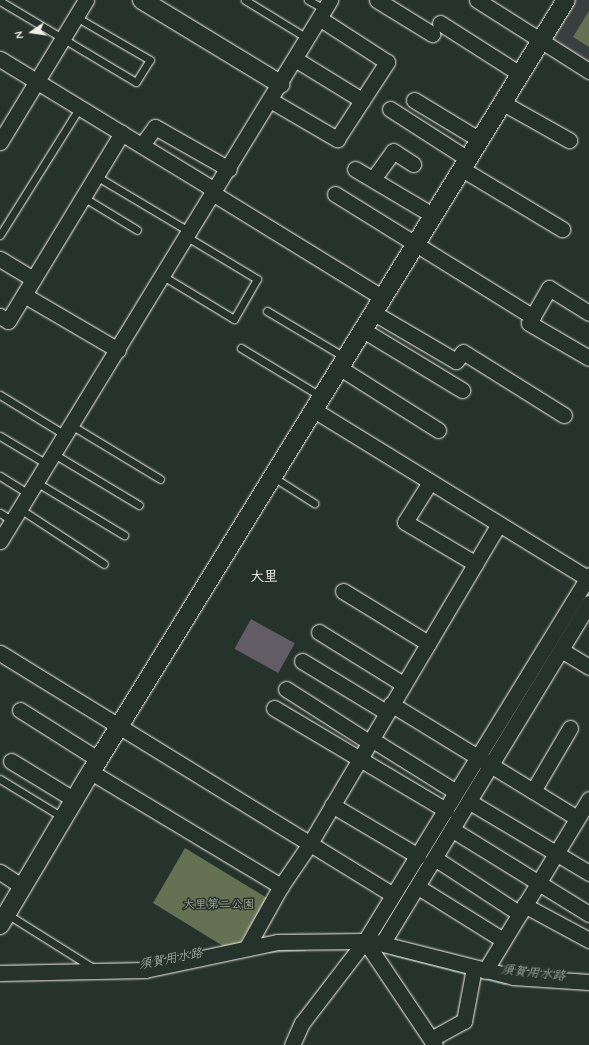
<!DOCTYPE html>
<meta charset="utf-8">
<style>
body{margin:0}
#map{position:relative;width:589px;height:1045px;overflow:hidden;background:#26332d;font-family:Mynerve,"Klee One",sans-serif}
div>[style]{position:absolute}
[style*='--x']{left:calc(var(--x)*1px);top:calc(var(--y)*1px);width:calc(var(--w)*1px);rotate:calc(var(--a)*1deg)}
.built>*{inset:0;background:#383f3e}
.green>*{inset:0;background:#647152}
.stream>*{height:3.5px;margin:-1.75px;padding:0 1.75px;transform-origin:1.75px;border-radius:1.75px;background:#496e6d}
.building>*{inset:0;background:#625c65;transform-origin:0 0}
.roads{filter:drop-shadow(0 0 1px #f4f1e8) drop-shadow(0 0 1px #f4f1e8)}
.service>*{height:7px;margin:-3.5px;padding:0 3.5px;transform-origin:3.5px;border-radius:3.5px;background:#26332d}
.minor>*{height:15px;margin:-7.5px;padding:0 7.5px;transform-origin:7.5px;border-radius:7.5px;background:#26332d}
.tertiary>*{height:18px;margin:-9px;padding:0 9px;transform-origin:9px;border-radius:9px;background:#26332d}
span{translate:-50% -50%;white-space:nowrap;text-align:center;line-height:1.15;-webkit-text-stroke:3px #26332d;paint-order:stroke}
.park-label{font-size:12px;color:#babeac}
.water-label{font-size:13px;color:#b0bdb7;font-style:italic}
.quarter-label{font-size:14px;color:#f4f1e8;font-weight:700}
.north{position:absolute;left:12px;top:12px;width:40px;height:40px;-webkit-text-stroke:3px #26332d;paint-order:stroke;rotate:257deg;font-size:11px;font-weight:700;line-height:16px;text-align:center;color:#f4f1e8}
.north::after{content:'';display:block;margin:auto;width:14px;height:18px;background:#f4f1e8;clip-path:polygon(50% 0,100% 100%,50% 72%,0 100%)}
</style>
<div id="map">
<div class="built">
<i style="clip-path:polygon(573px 0,589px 0,589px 68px,547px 43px)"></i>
</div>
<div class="green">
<i style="clip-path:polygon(589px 11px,589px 47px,573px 37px)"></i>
<i style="clip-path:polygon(185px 848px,267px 898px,240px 943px,223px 946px,153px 903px)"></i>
</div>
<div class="stream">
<i style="--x:583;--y:601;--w:13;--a:-61"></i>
<i style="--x:426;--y:856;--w:86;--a:-58.3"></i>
<i style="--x:270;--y:951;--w:34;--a:-3"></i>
<i style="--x:393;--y:954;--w:80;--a:14.6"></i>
<i style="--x:482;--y:977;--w:24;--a:15"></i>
</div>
<div class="building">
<i style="left:251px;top:619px;width:50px;height:34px;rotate:29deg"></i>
</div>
<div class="roads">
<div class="service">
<i style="--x:245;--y:0;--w:73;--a:31.5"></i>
<i style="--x:308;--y:0;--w:18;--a:29"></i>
<i style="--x:0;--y:1;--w:158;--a:30.8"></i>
<i style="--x:136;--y:82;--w:26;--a:-58"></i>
<i style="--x:150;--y:60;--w:86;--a:-149.8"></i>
<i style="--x:96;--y:176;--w:109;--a:30.8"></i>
<i style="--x:83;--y:197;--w:63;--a:31.4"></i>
<i style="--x:0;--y:235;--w:151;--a:-58"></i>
<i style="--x:163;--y:276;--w:83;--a:31.2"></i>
<i style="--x:234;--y:319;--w:46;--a:-60.1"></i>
<i style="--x:257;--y:279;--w:82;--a:-149"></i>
<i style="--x:267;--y:311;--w:92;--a:30.7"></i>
<i style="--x:241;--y:348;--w:95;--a:31.2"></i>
<i style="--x:0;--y:395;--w:76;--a:31.6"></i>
<i style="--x:71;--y:425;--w:104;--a:31.2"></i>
<i style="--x:0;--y:436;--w:55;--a:30.8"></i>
<i style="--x:54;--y:454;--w:99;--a:31"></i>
<i style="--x:0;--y:476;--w:34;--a:32"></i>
<i style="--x:273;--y:477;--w:49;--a:32.4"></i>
<i style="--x:36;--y:482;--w:103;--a:31.1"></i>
<i style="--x:20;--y:509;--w:100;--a:33.2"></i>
<i style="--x:0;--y:513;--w:15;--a:32"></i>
<i style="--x:0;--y:779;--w:75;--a:31.4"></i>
<i style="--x:7;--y:914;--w:102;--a:32.1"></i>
</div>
<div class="minor">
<i style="--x:377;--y:0;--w:65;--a:31.7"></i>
<i style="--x:477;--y:0;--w:133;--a:32.4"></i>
<i style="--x:440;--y:23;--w:95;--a:32.5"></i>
<i style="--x:0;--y:59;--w:246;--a:31.4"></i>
<i style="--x:210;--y:187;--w:8;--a:60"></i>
<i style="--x:214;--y:194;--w:198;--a:31.6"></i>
<i style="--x:295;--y:59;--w:79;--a:31.5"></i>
<i style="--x:270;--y:100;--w:78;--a:30.2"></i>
<i style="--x:337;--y:139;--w:92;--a:-57"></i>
<i style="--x:387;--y:62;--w:81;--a:-147.1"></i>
<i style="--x:414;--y:100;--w:77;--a:31.2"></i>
<i style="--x:503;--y:103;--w:76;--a:29.3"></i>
<i style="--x:390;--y:109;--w:93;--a:32.7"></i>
<i style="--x:0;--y:142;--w:166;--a:-58.8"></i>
<i style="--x:142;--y:145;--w:22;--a:-54"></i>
<i style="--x:155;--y:127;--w:85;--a:29.6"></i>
<i style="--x:355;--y:169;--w:92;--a:30.7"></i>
<i style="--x:462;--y:169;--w:117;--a:31"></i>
<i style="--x:373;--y:179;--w:34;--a:-54"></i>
<i style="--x:393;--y:151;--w:24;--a:33"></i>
<i style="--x:335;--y:194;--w:233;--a:31.8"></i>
<i style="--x:0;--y:259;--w:39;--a:31"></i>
<i style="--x:24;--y:295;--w:109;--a:30.3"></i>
<i style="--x:374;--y:313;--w:95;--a:30.3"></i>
<i style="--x:456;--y:361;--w:11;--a:-52"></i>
<i style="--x:463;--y:352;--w:119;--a:32"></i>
<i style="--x:589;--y:313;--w:47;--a:-148"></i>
<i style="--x:549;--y:288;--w:40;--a:119.7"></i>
<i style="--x:529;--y:323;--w:69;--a:30.3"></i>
<i style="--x:0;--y:316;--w:9;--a:32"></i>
<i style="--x:8;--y:321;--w:220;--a:-58.8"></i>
<i style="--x:363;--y:330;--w:116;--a:31.2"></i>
<i style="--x:340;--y:368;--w:116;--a:32.3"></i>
<i style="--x:314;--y:410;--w:323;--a:31.6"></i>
<i style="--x:430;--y:482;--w:47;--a:122"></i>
<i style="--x:405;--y:522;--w:82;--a:30.6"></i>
<i style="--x:0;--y:541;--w:634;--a:-58.62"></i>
<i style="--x:343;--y:591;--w:100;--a:31.5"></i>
<i style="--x:319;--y:632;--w:99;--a:31.8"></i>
<i style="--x:561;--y:650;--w:33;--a:31"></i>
<i style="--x:0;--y:653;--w:460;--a:31.6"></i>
<i style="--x:302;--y:661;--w:98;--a:31.3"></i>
<i style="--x:286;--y:689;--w:98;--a:32.6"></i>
<i style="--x:391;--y:704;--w:218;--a:31.5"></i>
<i style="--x:274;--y:708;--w:200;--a:30.7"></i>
<i style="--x:20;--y:710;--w:93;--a:32.3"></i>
<i style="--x:371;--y:739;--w:100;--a:31.9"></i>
<i style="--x:11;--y:761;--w:75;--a:31.4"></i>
<i style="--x:91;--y:772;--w:222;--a:31"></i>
<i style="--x:533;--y:791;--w:73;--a:-59.6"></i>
<i style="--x:470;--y:802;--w:139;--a:30.8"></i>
<i style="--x:332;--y:805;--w:100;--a:30.7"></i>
<i style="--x:453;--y:830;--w:160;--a:31.7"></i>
<i style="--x:436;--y:859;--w:100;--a:33.2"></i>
<i style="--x:0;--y:872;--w:27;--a:33"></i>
<i style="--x:418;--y:887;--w:100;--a:31.9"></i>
<i style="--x:524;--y:905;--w:74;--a:28.3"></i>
<i style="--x:375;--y:942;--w:142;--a:14.2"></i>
<i style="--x:513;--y:977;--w:76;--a:3.8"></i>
<i style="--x:383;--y:942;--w:397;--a:-58.7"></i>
<i style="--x:247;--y:947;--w:70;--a:-60.9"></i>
<i style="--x:281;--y:886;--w:50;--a:-55.7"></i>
<i style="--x:309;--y:845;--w:373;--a:-59.4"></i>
<i style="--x:485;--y:971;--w:201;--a:-58.8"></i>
<i style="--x:0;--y:973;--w:145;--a:-1.2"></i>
<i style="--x:145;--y:970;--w:136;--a:-11.9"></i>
<i style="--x:278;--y:942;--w:87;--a:-0.7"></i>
<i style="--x:365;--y:941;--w:125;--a:56.1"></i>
<i style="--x:431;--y:1039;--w:38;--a:-29"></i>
<i style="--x:464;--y:1021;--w:54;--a:-79.3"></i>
<i style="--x:292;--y:1045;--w:24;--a:-66"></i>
<i style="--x:302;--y:1023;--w:103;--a:-52.5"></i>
<i style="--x:365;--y:941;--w:429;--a:-58.5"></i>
</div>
<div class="tertiary">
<i style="--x:142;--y:0;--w:162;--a:31.3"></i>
<i style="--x:0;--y:925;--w:178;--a:-59.3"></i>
<i style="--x:91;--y:772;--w:906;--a:-58.4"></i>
</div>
</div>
<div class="park-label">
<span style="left:219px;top:906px">大里第二公園</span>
</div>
<div class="water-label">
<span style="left:171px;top:960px;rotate:-11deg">須賀用水路</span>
<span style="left:533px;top:974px;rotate:6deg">須賀用水路</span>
</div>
<div class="quarter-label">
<span style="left:264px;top:577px">大里</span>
</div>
<div class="north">N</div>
</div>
